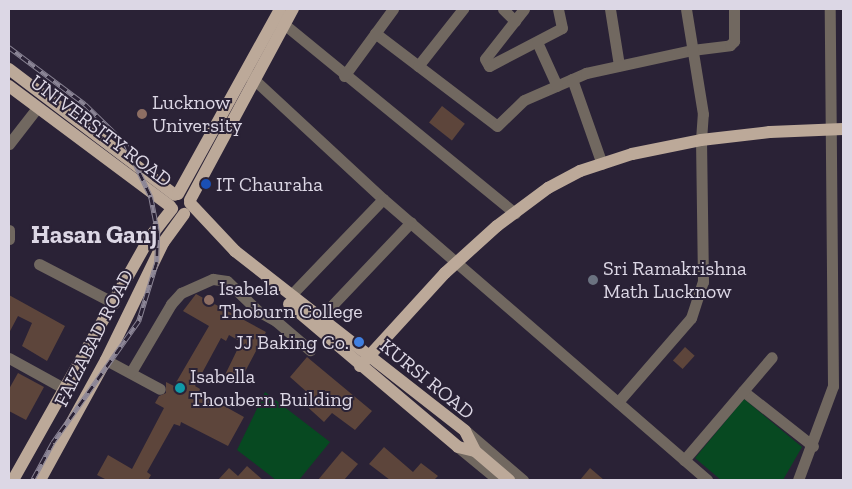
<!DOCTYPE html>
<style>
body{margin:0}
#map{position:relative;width:852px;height:489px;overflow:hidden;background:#2a2236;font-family:"Zilla Slab",serif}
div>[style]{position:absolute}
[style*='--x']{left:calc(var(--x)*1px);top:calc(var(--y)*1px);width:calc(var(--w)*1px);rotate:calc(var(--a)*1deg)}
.green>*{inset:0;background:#074921}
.building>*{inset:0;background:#5d453b;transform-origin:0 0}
.minor>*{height:11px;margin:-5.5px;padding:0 5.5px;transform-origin:5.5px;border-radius:5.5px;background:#716860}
.major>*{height:12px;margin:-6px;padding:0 6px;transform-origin:6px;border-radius:6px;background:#bca999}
.rail>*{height:4.5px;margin-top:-2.25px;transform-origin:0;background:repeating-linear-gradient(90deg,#2a2236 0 8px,#8b8596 0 16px);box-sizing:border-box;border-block:1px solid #8b8596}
.dots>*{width:14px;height:14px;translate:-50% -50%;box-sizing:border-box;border:2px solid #2a2236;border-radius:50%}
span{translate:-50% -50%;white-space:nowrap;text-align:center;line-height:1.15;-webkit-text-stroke:4px #2a2236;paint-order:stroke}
.poi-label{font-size:20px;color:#dcd7e5}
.left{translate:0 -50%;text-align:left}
.right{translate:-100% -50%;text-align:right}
.street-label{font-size:20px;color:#dcd7e5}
.district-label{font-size:25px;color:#dcd7e5;font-weight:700}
.frame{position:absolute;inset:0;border:10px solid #dcd7e5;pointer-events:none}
</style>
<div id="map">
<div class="green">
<i style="clip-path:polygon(265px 392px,330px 442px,299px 480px,276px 480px,237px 450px)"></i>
<i style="clip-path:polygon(744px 399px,802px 447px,783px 480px,721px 480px,695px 458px)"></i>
</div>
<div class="building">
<i style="left:442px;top:106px;width:29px;height:21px;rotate:38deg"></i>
<i style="clip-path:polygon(196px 294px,266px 332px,238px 385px,224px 377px,241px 342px,229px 335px,226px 341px,221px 338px,195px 386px,200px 389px,199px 392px,244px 417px,228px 446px,181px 422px,180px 426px,174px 424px,147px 472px,151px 475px,148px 480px,107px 480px,97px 475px,108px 455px,132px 469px,164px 408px,155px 403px,159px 396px,166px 393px,166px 382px,174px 386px,209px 326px,183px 311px)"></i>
<i style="clip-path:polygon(9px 295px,65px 326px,47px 361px,22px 346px,32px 323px,18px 316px,9px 333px)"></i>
<i style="left:685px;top:347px;width:13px;height:18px;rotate:42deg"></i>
<i style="clip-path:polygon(307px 357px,372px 411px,355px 430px,332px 413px,324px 422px,302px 402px,308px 393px,290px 377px)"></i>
<i style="clip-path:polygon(18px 373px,44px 387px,26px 420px,9px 411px,9px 389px)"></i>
<i style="clip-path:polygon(384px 447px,413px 472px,421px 463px,438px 476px,434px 480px,390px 480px,369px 464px)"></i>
<i style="clip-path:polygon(342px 451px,358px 464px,344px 480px,318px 480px)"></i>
<i style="clip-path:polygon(247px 466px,263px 480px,218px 480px,229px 468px,238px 476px)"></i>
<i style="clip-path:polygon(590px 468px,604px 480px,580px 480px)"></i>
</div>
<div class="minor">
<i style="--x:503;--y:9;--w:17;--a:45"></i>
<i style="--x:524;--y:9;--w:63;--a:128"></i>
<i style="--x:485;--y:59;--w:8;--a:60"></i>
<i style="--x:489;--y:66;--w:82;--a:-27.5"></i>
<i style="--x:562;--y:28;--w:19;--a:-102"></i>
<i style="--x:610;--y:9;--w:57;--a:80.9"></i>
<i style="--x:279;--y:20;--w:305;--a:39.3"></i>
<i style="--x:375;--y:33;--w:153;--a:37.3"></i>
<i style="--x:497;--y:126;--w:37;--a:-44"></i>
<i style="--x:524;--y:100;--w:68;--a:-23.5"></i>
<i style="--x:586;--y:73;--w:108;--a:-12.2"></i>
<i style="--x:692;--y:50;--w:38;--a:-7"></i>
<i style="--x:730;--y:45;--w:6;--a:-45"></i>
<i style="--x:734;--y:41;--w:32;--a:-90"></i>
<i style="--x:537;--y:42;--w:48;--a:65.6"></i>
<i style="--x:418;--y:66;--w:73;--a:-51.7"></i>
<i style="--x:248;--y:74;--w:184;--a:42.8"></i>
<i style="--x:383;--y:199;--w:429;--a:40.9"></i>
<i style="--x:344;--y:76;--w:83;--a:-53.8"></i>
<i style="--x:572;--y:79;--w:90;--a:70.6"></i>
<i style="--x:9;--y:144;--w:46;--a:-52.1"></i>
<i style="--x:9;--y:230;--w:9;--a:90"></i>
<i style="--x:39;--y:264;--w:85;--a:27.5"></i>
<i style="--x:291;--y:295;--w:133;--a:-46.2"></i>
<i style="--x:320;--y:318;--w:132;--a:-46.5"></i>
<i style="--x:9;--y:358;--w:66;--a:28.9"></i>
<i style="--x:106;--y:360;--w:61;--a:28.2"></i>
<i style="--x:131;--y:372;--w:79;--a:-59.5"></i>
<i style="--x:171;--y:304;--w:15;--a:-48"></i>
<i style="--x:181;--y:293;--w:35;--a:-24"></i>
<i style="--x:213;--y:279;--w:14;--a:8"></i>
<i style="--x:227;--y:281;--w:43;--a:44.1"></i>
<i style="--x:258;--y:311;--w:21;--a:29"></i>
<i style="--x:276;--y:321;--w:45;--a:40.5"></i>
<i style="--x:743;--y:391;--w:89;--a:38.2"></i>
<i style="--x:618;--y:402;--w:111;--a:-49"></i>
<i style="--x:691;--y:318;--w:38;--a:-72"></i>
<i style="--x:703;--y:282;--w:142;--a:-90.8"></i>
<i style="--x:701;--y:140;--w:26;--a:-86"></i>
<i style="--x:703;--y:114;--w:106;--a:-99.2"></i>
<i style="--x:467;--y:432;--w:74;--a:40.6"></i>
<i style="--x:458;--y:447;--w:52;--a:39.5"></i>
<i style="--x:684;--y:460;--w:135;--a:-49.5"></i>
<i style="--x:798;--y:480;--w:100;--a:-69.6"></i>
<i style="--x:833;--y:386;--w:377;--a:-90.5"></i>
</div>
<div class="major">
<i style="--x:9;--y:69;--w:208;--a:37.2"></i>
<i style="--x:9;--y:86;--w:201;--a:36.7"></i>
<i style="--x:178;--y:194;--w:211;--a:-61.1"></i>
<i style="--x:190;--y:200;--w:217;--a:-61.7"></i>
<i style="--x:190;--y:203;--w:66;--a:46.8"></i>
<i style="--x:235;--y:251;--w:292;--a:38"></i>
<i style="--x:465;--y:431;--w:22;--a:63"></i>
<i style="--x:475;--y:451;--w:45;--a:40.5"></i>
<i style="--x:289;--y:304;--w:221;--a:40.2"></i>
<i style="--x:458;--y:447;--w:17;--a:13"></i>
<i style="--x:360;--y:366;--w:126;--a:-47.6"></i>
<i style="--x:445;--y:273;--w:70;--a:-42.1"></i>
<i style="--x:497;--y:226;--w:64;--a:-36.7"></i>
<i style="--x:548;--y:188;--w:36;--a:-28"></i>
<i style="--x:580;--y:171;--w:55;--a:-18.1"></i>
<i style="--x:632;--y:154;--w:70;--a:-11.5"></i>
<i style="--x:701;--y:140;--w:69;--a:-6.6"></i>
<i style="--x:770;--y:132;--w:73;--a:-2.4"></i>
<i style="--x:13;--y:480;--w:279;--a:-60.6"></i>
<i style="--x:150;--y:237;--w:36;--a:-52"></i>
<i style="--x:40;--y:480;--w:137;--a:-61.2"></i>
<i style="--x:106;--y:360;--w:130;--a:-64"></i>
<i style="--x:163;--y:243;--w:36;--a:-54"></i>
</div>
<div class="rail">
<i style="--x:9;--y:47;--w:95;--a:36.9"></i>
<i style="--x:85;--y:104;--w:57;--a:44.3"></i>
<i style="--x:126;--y:144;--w:59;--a:64.7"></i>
<i style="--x:151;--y:197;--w:36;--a:79"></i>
<i style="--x:158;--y:232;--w:30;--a:92"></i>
<i style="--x:157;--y:262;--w:62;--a:107"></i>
<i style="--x:139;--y:321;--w:149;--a:125.2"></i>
<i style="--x:53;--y:443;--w:42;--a:118.4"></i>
</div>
<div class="dots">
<i style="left:142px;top:114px;background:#8d6e63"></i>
<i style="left:206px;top:184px;background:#1a4fb4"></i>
<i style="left:593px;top:280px;background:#6b7280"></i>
<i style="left:209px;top:300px;background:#8d6e63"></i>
<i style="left:359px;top:342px;background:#3f7fe0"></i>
<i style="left:180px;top:388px;background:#0f9aa8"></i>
</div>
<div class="poi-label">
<span class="left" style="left:152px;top:114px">Lucknow<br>University</span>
<span class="left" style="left:216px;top:184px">IT Chauraha</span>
<span class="left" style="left:603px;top:280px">Sri Ramakrishna<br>Math Lucknow</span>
<span class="left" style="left:219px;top:300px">Isabela<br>Thoburn College</span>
<span class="right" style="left:349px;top:342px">JJ Baking Co.</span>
<span class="left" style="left:190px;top:388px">Isabella<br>Thoubern Building</span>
</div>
<div class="street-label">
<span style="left:101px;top:131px;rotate:37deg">UNIVERSITY ROAD</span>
<span style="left:94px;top:338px;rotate:-63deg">FAIZABAD ROAD</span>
<span style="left:427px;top:379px;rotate:39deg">KURSI ROAD</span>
</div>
<div class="district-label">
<span style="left:94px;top:234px">Hasan Ganj</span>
</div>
<div class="frame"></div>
</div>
